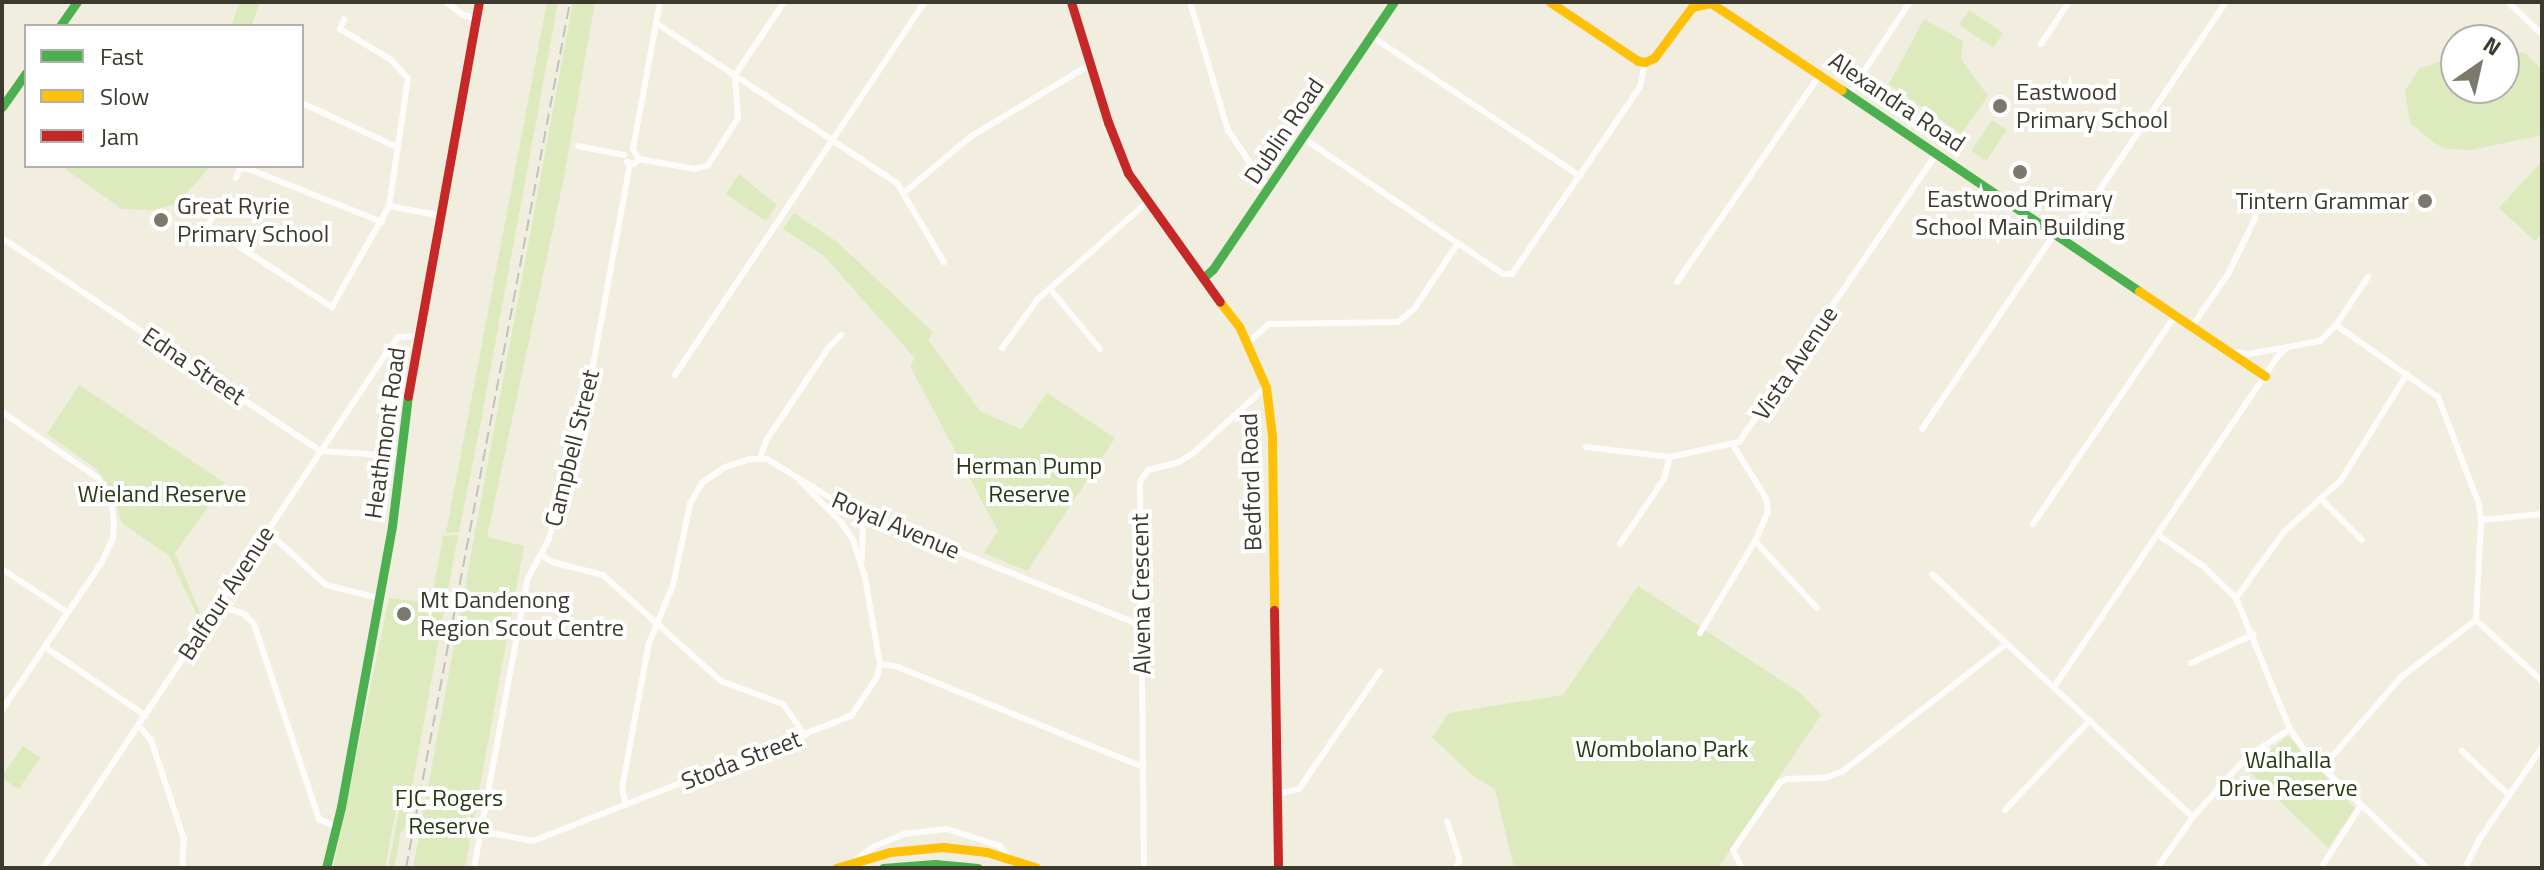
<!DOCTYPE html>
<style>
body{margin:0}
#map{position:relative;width:2544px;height:870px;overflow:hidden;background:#f1eedf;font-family:"Titillium Web",sans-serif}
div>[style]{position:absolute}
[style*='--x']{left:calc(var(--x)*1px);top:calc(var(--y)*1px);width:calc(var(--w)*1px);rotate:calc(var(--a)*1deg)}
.green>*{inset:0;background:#dceabd;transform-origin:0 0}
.street>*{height:6px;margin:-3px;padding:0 3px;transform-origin:3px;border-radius:3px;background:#fdfcfa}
.fast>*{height:9px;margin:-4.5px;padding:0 4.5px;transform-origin:4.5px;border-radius:4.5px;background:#4caf50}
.slow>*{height:9px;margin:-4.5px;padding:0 4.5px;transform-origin:4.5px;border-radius:4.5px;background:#ffc107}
.jam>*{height:9px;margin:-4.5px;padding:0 4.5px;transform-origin:4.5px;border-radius:4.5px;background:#c62828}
.rail>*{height:2px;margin-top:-1px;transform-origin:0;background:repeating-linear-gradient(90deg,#c1c1bd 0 12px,transparent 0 18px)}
.dots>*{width:22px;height:22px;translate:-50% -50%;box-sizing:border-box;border:4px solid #fff;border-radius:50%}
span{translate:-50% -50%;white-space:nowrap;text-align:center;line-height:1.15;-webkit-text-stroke:8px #fff;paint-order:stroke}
.poi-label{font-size:24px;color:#3c3a2f}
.left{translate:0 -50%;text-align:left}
.right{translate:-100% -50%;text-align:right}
.street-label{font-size:24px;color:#3c3a2f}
.park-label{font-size:24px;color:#2b3912}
.frame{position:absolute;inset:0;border:4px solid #3c3a2f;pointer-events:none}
.legend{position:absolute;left:24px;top:24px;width:280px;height:144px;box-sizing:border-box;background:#fff;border:2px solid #b1b0ac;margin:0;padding:10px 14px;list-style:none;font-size:24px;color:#3c3a2f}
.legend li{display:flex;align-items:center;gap:16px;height:40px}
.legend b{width:40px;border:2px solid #b1b0ac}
.north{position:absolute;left:2440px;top:24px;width:80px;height:80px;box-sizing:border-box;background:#fff;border:2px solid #b1b0ac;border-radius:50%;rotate:34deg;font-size:22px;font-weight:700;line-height:32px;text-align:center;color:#3c3a2f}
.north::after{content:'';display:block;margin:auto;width:28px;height:36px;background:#7b796d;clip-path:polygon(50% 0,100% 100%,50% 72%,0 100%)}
</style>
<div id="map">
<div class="green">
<i style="clip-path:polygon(240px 2px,260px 3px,251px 26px,231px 26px)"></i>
<i style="clip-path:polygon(547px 2px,558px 2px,480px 426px,459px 532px,446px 533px)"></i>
<i style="clip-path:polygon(573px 2px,595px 2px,564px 177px,487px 537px,524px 546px,465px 868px,413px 868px)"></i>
<i style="left:1969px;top:10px;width:41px;height:18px;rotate:34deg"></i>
<i style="clip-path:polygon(1924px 19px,1963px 41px,1961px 59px,1988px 96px,1961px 134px,1889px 84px)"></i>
<i style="clip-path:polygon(2504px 49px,2525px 53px,2542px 69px,2542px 135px,2471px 150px,2447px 149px,2434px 143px,2410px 123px,2405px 91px,2419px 69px,2456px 56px,2456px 88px,2504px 88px)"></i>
<i style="left:1992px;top:120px;width:18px;height:37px;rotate:34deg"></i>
<i style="clip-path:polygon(2542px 161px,2542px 233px,2535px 241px,2499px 208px)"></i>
<i style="clip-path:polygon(61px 166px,211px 166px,177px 204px,153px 210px,122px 209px)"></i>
<i style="clip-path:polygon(739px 174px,777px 205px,766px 221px,726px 194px)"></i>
<i style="clip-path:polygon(794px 213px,836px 241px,933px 332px,928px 340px,980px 411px,1021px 429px,1047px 393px,1115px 438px,1027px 571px,984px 553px,998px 531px,910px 366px,915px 358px,824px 256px,783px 229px)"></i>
<i style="clip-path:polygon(79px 385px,225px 483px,175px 553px,200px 613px,198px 617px,169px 556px,122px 523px,112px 490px,95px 468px,47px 434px)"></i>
<i style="clip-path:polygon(458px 535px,404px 831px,401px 831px,394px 868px,388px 868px,401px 801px,397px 804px,385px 868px,333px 868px,389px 598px,431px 603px,443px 536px)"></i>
<i style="clip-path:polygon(1638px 586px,1802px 694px,1821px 715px,1718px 868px,1514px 868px,1495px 789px,1473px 776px,1432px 737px,1449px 713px,1563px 695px)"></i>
<i style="clip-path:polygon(2288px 736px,2355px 808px,2328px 848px,2247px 769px)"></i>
<i style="left:23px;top:746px;width:21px;height:38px;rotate:35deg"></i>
</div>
<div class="street">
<i style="--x:446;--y:2;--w:21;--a:37"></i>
<i style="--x:463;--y:15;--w:13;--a:13"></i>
<i style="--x:1190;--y:2;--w:134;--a:73.5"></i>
<i style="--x:1228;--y:130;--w:54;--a:56.3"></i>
<i style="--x:1258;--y:175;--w:17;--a:45"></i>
<i style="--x:2508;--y:2;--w:47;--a:43.3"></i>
<i style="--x:344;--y:19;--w:11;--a:112"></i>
<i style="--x:340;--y:29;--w:58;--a:31"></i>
<i style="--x:390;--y:59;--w:26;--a:47"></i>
<i style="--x:408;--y:78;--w:129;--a:98.4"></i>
<i style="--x:389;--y:206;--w:54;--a:10.7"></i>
<i style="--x:656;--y:23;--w:289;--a:33.6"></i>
<i style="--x:897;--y:183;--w:92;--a:59.3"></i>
<i style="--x:1371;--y:36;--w:252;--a:33.8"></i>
<i style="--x:2041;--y:44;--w:50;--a:-56.3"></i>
<i style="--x:1849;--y:94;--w:110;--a:-56.5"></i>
<i style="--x:302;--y:103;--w:105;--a:24.9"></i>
<i style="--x:1303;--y:138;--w:242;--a:34.2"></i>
<i style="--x:1503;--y:274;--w:9;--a:0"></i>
<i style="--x:1512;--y:274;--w:227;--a:-55.6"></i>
<i style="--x:1640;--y:87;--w:25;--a:-79"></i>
<i style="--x:578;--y:146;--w:47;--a:11.1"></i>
<i style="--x:633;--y:149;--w:149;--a:-79.6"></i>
<i style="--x:639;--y:159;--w:57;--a:10.1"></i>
<i style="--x:695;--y:169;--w:14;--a:-17"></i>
<i style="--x:708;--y:165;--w:56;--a:-57.4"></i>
<i style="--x:738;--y:118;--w:43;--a:-94"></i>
<i style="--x:735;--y:75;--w:88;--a:-56.1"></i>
<i style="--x:627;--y:162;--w:7;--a:16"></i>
<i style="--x:634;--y:164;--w:7;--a:-45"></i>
<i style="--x:639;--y:159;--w:12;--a:-121"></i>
<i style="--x:236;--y:178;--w:11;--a:-68"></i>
<i style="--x:240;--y:168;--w:14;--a:12"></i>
<i style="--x:254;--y:171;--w:138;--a:21.7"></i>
<i style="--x:905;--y:192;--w:85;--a:-40.2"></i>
<i style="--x:970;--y:137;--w:141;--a:-31.1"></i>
<i style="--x:212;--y:218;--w:9;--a:117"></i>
<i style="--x:208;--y:226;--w:148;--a:33.2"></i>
<i style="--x:332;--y:307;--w:116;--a:-60.6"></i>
<i style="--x:2;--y:238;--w:383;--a:33.8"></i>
<i style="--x:320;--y:451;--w:79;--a:3.6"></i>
<i style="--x:2066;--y:240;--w:287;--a:-56.1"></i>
<i style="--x:1677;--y:282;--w:252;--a:-55.4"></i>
<i style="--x:1050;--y:289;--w:78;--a:50.2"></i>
<i style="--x:2193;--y:325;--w:62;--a:-55.5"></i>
<i style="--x:2228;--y:274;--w:61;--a:-63.9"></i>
<i style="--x:2255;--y:219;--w:9;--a:-84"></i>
<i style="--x:1249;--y:342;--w:27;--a:-42"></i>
<i style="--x:1269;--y:324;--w:129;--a:-0.9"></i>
<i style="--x:1398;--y:322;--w:21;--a:-39"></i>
<i style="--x:1414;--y:309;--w:79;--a:-56.3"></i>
<i style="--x:1002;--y:348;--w:61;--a:-53.7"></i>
<i style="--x:1038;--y:299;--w:144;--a:-41.6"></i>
<i style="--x:2235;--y:352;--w:14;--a:8"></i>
<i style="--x:2249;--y:354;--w:72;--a:-10.4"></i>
<i style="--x:2320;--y:341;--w:23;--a:-45"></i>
<i style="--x:2336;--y:325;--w:58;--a:-56.3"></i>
<i style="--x:675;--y:375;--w:449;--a:-56.2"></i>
<i style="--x:2;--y:412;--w:116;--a:34.5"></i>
<i style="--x:98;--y:478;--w:25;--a:58"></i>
<i style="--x:111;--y:499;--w:23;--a:83"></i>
<i style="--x:114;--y:522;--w:16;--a:94"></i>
<i style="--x:113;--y:538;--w:26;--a:115"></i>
<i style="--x:102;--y:562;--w:179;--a:124"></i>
<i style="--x:1922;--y:429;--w:237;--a:-55.8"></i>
<i style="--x:1586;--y:447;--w:85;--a:6.8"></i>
<i style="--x:1670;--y:457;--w:71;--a:-12.3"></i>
<i style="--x:1739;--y:442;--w:350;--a:-55.6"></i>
<i style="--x:760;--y:458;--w:20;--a:-70"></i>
<i style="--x:767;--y:439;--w:111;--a:-56"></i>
<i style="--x:829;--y:347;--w:17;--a:-45"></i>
<i style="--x:2321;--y:499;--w:58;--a:45"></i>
<i style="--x:2481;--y:520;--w:61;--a:-5.6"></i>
<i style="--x:2033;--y:524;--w:254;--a:-55.7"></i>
<i style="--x:266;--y:530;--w:81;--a:42.5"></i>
<i style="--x:326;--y:585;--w:55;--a:13.8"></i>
<i style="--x:2158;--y:535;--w:55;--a:34.6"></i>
<i style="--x:2203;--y:566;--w:46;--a:44.1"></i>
<i style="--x:2236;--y:598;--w:142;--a:67.6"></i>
<i style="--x:2290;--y:729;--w:25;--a:56"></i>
<i style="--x:2304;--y:750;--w:170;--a:43.8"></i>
<i style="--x:1755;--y:541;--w:91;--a:47.2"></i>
<i style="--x:1620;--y:544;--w:78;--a:-55.9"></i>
<i style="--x:1664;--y:479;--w:23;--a:-75"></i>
<i style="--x:541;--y:555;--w:13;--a:32"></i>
<i style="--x:552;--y:562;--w:53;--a:14.3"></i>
<i style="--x:603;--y:575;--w:159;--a:41.9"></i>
<i style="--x:721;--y:681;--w:66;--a:20.4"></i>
<i style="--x:783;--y:704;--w:38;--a:55"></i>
<i style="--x:862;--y:559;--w:45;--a:-88.7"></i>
<i style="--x:2;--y:569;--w:78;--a:33.5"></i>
<i style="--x:1932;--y:574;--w:357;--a:43"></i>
<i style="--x:2236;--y:598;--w:80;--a:-54.1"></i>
<i style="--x:2283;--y:533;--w:79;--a:-42.4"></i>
<i style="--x:2341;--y:480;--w:125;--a:-58.1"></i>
<i style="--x:218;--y:605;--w:28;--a:19"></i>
<i style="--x:244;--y:614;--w:14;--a:45"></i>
<i style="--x:254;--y:624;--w:206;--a:71.6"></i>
<i style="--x:319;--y:819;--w:19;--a:25"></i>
<i style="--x:2476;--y:620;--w:90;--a:42.7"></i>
<i style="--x:1700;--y:633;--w:107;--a:-59.1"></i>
<i style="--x:1755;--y:541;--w:32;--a:-66"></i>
<i style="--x:1768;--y:512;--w:14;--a:-98"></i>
<i style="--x:1766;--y:498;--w:62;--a:-121.9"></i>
<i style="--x:45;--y:647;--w:122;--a:34.3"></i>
<i style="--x:2191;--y:663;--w:69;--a:-24.7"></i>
<i style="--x:880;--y:664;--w:18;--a:9"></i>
<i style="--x:898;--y:667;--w:265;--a:22.2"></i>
<i style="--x:2054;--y:687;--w:401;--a:-55.9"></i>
<i style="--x:2279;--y:355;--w:9;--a:-41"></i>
<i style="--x:139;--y:726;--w:18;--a:49"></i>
<i style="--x:151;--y:740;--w:104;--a:71.6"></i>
<i style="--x:184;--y:839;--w:29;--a:94"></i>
<i style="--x:2462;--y:751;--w:64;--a:43.1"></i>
<i style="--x:2322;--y:768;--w:121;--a:-49"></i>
<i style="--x:2401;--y:677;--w:94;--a:-37.2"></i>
<i style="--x:2476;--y:620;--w:100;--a:-87.1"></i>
<i style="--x:2481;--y:520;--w:16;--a:-97"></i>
<i style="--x:2479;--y:504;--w:115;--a:-111"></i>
<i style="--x:2438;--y:397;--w:125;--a:-144.8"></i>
<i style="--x:1277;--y:794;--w:23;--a:-13"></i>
<i style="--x:1299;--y:789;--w:143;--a:-55.5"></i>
<i style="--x:626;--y:805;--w:17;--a:-103"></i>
<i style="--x:622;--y:788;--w:147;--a:-79.5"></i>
<i style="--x:649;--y:643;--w:63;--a:-67.5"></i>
<i style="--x:673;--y:585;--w:83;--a:-78.1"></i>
<i style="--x:690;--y:504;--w:24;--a:-60"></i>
<i style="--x:702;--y:483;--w:28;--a:-35"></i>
<i style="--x:725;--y:467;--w:25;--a:-18"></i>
<i style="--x:749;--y:459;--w:18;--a:0"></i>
<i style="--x:767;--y:459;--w:88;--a:31.5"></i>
<i style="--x:842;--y:505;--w:322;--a:21.9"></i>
<i style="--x:2005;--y:810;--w:124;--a:-46.6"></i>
<i style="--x:1447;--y:821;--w:40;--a:72"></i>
<i style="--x:1459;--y:859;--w:9;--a:103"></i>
<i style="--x:481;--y:831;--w:53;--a:10.9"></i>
<i style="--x:533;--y:841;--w:342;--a:-21.5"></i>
<i style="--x:851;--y:716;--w:47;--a:-56.3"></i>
<i style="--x:877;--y:677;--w:13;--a:-77"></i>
<i style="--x:880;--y:664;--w:88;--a:-99.8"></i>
<i style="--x:865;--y:577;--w:39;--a:-108"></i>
<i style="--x:853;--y:540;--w:22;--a:-124"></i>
<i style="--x:841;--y:522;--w:57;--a:-135"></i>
<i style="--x:857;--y:859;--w:20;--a:-37"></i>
<i style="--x:873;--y:847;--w:34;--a:-23"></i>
<i style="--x:904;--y:834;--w:43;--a:-6.6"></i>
<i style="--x:947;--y:829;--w:56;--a:17.8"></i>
<i style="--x:1000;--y:846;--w:12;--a:55"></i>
<i style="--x:43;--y:868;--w:617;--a:-56.31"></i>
<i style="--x:385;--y:355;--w:22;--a:-54"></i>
<i style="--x:398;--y:337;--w:21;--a:-3"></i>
<i style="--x:474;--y:868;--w:295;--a:-79.5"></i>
<i style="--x:528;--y:578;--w:44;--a:-61.7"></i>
<i style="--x:549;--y:539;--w:146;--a:-74.9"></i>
<i style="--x:587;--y:398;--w:238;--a:-79.6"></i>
<i style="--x:1144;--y:868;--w:386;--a:-90.6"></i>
<i style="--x:1140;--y:482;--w:14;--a:-56"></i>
<i style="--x:1148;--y:470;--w:32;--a:-14"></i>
<i style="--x:1179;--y:462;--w:15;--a:-32"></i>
<i style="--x:1192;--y:454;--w:100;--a:-42.2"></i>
<i style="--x:1742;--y:868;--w:20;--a:-117"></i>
<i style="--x:1733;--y:850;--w:83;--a:-55.3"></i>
<i style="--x:1780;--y:782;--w:8;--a:-23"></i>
<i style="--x:1787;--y:779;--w:38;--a:-2"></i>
<i style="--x:1825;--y:778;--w:19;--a:-21"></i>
<i style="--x:1843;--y:771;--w:207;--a:-37.9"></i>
<i style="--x:2157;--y:868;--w:62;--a:-54.8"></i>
<i style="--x:2193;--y:817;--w:63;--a:-48.2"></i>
<i style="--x:2235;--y:770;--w:19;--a:-47"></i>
<i style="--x:2248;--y:756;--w:50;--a:-32.7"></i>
<i style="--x:2321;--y:868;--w:72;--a:-57.4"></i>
<i style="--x:2465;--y:868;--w:31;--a:-63"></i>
<i style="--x:2479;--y:840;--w:112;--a:-55.9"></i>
</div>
<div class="fast">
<i style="--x:60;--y:26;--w:29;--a:-55"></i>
<i style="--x:1842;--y:90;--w:359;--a:34.1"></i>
<i style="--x:2;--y:107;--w:42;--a:-54.8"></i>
<i style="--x:1203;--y:278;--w:13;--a:-42"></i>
<i style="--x:1213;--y:269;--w:323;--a:-55.9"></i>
<i style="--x:326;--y:868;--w:63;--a:-76.2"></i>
<i style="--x:341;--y:807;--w:286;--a:-79.7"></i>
<i style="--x:392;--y:526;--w:131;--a:-83"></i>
<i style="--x:883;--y:868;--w:52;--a:-4.4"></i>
<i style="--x:935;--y:864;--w:43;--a:5.3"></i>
</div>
<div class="slow">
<i style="--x:1550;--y:2;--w:106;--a:33.8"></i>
<i style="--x:1638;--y:61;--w:7;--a:8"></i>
<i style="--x:1645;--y:62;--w:10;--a:-24"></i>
<i style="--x:1654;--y:58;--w:64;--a:-53.3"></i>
<i style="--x:1692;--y:7;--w:19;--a:-12"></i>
<i style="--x:1711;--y:3;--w:157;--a:33.6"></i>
<i style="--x:2139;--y:291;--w:152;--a:34"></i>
<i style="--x:1220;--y:302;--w:31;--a:52"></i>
<i style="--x:1239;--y:326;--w:67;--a:66.1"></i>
<i style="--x:1266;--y:387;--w:49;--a:83"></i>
<i style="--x:1272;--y:436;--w:174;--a:89.3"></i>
<i style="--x:836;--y:868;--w:56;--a:-16.5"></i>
<i style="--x:890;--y:852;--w:53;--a:-5.4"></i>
<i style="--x:943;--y:847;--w:44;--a:6.5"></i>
<i style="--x:987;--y:852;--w:52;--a:17.7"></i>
</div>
<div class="jam">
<i style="--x:1071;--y:2;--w:126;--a:72.9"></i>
<i style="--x:1108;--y:122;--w:55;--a:68.6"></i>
<i style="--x:1128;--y:173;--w:158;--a:54.5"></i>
<i style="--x:408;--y:396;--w:400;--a:-79.8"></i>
<i style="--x:1274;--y:610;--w:258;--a:89.1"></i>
</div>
<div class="rail">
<i style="--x:406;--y:868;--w:881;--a:-79.28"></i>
</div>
<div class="dots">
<i style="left:2000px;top:106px;background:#7b796d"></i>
<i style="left:2020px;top:172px;background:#7b796d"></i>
<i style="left:2425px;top:201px;background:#7b796d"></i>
<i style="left:161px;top:220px;background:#7b796d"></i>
<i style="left:404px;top:614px;background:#7b796d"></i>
</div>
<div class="poi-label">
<span class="left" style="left:2016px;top:106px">Eastwood<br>Primary School</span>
<span style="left:2020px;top:213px">Eastwood Primary<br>School Main Building</span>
<span class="right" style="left:2409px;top:201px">Tintern Grammar</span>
<span class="left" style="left:177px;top:220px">Great Ryrie<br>Primary School</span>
<span class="left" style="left:420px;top:614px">Mt Dandenong<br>Region Scout Centre</span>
</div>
<div class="street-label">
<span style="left:1897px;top:102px;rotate:34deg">Alexandra Road</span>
<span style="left:1284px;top:131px;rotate:-56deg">Dublin Road</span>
<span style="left:1795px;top:363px;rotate:-56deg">Vista Avenue</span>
<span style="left:194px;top:366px;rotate:34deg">Edna Street</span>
<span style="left:385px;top:433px;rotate:-82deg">Heathmont Road</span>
<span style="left:572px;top:448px;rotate:-76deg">Campbell Street</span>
<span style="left:1251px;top:482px;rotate:-92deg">Bedford Road</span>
<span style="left:896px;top:525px;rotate:23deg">Royal Avenue</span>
<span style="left:226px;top:593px;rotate:-57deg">Balfour Avenue</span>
<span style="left:1141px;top:594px;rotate:-91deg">Alvena Crescent</span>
<span style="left:741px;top:760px;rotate:-21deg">Stoda Street</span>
</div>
<div class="park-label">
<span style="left:1029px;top:480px">Herman Pump<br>Reserve</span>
<span style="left:162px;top:494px">Wieland Reserve</span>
<span style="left:1662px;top:749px">Wombolano Park</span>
<span style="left:2288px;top:774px">Walhalla<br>Drive Reserve</span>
<span style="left:449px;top:812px">FJC Rogers<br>Reserve</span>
</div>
<div class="frame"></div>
<ul class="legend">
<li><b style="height:10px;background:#4caf50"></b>Fast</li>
<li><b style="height:10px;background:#ffc107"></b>Slow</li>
<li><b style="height:10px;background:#c62828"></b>Jam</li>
</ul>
<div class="north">N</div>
</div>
